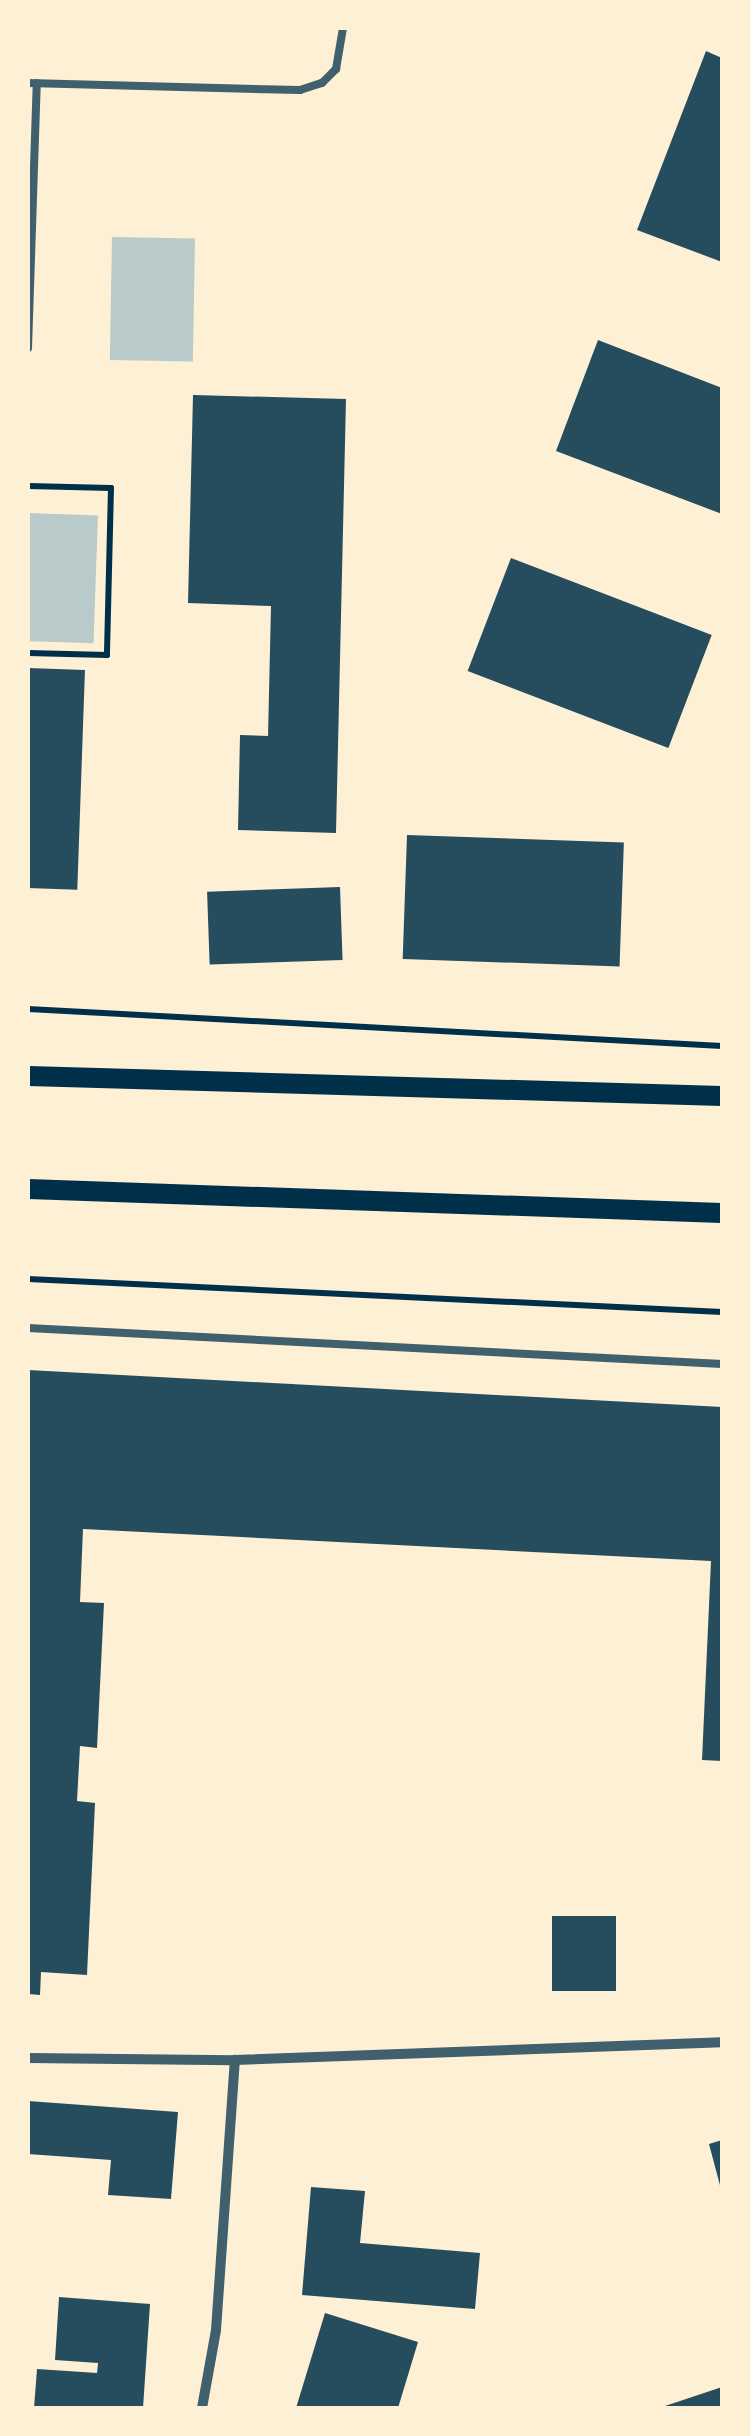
<!DOCTYPE html>
<style>
body{margin:0}
#map{position:relative;width:750px;height:2436px;overflow:hidden;background:#fdf0d5;font-family:Barlow,sans-serif}
div>[style]{position:absolute}
[style*='--x']{left:calc(var(--x)*1px);top:calc(var(--y)*1px);width:calc(var(--w)*1px);rotate:calc(var(--a)*1deg)}
.green>*{inset:0;background:#b9caca;transform-origin:0 0}
.building>*{inset:0;background:#264d5e;transform-origin:0 0}
.path>*{height:6px;margin:-3px;padding:0 3px;transform-origin:3px;border-radius:3px;background:#003049}
.service>*{height:8px;margin:-4px;padding:0 4px;transform-origin:4px;border-radius:4px;background:#3f606c}
.minor>*{height:10px;margin:-5px;padding:0 5px;transform-origin:5px;border-radius:5px;background:#3f606c}
.secondary>*{height:20px;margin:-10px;padding:0 10px;transform-origin:10px;border-radius:10px;background:#003049}
span{translate:-50% -50%;white-space:nowrap;text-align:center;line-height:1.15;-webkit-text-stroke:10px #fdf0d5;paint-order:stroke}
.frame{position:absolute;inset:0;border:30px solid #fdf0d5;pointer-events:none}
</style>
<div id="map">
<div class="green">
<i style="left:112px;top:237px;width:83px;height:123px;rotate:1deg"></i>
<i style="left:28px;top:513px;width:70px;height:128px;rotate:2deg"></i>
</div>
<div class="building">
<i style="clip-path:polygon(706px 51px,722px 58px,722px 262px,637px 230px)"></i>
<i style="clip-path:polygon(598px 340px,722px 388px,722px 514px,556px 451px)"></i>
<i style="clip-path:polygon(193px 395px,346px 399px,336px 833px,238px 830px,240px 735px,268px 736px,271px 606px,188px 603px)"></i>
<i style="left:511px;top:558px;width:215px;height:121px;rotate:21deg"></i>
<i style="left:28px;top:668px;width:57px;height:220px;rotate:2deg"></i>
<i style="left:407px;top:835px;width:217px;height:124px;rotate:2deg"></i>
<i style="left:340px;top:887px;width:73px;height:133px;rotate:88deg"></i>
<i style="clip-path:polygon(28px 1370px,722px 1407px,722px 1761px,702px 1760px,711px 1561px,83px 1529px,80px 1602px,104px 1603px,97px 1748px,80px 1746px,77px 1801px,95px 1803px,87px 1975px,41px 1972px,40px 1995px,28px 1994px)"></i>
<i style="left:552px;top:1916px;width:64px;height:75px"></i>
<i style="clip-path:polygon(28px 2101px,178px 2112px,171px 2199px,108px 2195px,111px 2160px,28px 2154px)"></i>
<i style="clip-path:polygon(722px 2140px,722px 2189px,721px 2189px,709px 2144px)"></i>
<i style="clip-path:polygon(311px 2187px,365px 2191px,360px 2243px,480px 2253px,475px 2309px,302px 2295px)"></i>
<i style="clip-path:polygon(59px 2297px,150px 2304px,143px 2408px,34px 2408px,37px 2369px,97px 2373px,98px 2363px,55px 2360px)"></i>
<i style="clip-path:polygon(325px 2313px,418px 2342px,398px 2408px,296px 2408px)"></i>
<i style="clip-path:polygon(722px 2387px,722px 2408px,659px 2408px)"></i>
</div>
<div class="path">
<i style="--x:28;--y:486;--w:83;--a:1.4"></i>
<i style="--x:111;--y:488;--w:167;--a:91.4"></i>
<i style="--x:107;--y:655;--w:79;--a:-178.5"></i>
<i style="--x:28;--y:1009;--w:695;--a:3.05"></i>
<i style="--x:28;--y:1279;--w:695;--a:2.72"></i>
</div>
<div class="service">
<i style="--x:28;--y:83;--w:272;--a:1.5"></i>
<i style="--x:300;--y:90;--w:23;--a:-18"></i>
<i style="--x:322;--y:83;--w:20;--a:-45"></i>
<i style="--x:336;--y:69;--w:42;--a:-80.3"></i>
<i style="--x:28;--y:348;--w:265;--a:-88.1"></i>
<i style="--x:28;--y:1328;--w:695;--a:2.97"></i>
</div>
<div class="minor">
<i style="--x:28;--y:2058;--w:207;--a:0.6"></i>
<i style="--x:235;--y:2060;--w:487;--a:-2.1"></i>
<i style="--x:202;--y:2408;--w:79;--a:-79.8"></i>
<i style="--x:216;--y:2330;--w:271;--a:-86"></i>
</div>
<div class="secondary">
<i style="--x:28;--y:1076;--w:694;--a:1.65"></i>
<i style="--x:28;--y:1189;--w:694;--a:1.98"></i>
</div>
<div class="frame"></div>
</div>
